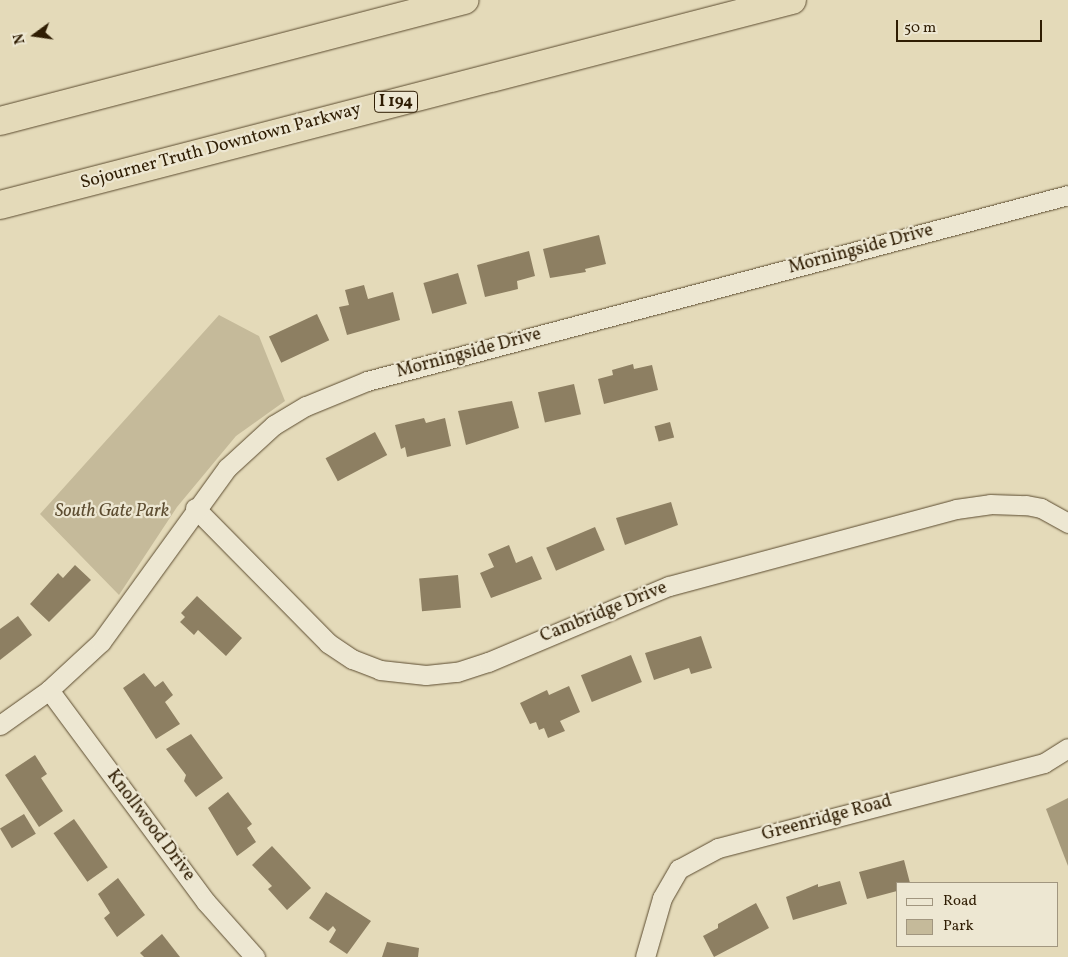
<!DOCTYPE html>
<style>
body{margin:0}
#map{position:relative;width:1068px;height:957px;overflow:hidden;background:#e4dab9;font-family:Vollkorn,serif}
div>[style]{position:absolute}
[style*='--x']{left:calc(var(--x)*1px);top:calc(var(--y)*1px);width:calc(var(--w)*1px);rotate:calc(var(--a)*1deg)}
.green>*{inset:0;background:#c5ba9a}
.water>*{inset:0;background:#a69a7b}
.building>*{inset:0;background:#8d7f62;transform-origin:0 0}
.roads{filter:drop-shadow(0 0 1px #5c4c30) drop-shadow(0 0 1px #5c4c30)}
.minor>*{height:19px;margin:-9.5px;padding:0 9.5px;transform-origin:9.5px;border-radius:9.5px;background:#ede7d2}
.highway>*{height:28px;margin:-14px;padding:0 14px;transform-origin:14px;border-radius:14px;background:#e4dab9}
span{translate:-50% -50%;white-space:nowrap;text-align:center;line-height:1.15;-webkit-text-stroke:4.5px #ede7d2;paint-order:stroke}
.shield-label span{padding:1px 4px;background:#ede7d2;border:1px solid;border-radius:4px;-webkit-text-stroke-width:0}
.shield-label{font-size:16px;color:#2f1d03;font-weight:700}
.street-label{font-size:18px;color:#2f1d03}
.park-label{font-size:18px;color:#5c4c30;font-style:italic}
.legend{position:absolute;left:896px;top:882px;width:162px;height:65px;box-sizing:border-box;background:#ede7d2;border:1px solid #a1967f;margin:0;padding:6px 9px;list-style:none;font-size:15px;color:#2f1d03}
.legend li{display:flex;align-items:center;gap:10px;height:25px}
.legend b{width:25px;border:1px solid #a1967f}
.north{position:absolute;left:10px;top:10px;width:50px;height:50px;-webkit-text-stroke:4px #ede7d2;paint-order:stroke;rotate:256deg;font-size:14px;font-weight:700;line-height:20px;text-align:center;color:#2f1d03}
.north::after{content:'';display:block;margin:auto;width:18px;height:22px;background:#2f1d03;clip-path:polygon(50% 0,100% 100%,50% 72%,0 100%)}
.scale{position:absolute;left:896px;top:20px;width:146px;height:22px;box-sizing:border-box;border:2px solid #2f1d03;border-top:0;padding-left:6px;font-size:15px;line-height:18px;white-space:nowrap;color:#2f1d03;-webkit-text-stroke:4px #ede7d2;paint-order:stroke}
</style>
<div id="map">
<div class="green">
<i style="clip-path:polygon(219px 315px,259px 336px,285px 401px,236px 436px,177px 507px,119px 595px,40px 514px)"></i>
</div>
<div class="water">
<i style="clip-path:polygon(1068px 798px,1068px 866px,1046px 809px)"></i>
</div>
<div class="building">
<i style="clip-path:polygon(599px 235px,606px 264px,585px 269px,586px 272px,550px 278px,543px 249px)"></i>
<i style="clip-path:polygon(529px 251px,535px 276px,517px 281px,518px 289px,485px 297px,477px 265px)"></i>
<i style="left:458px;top:273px;width:32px;height:36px;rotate:74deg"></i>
<i style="clip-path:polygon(364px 285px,368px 299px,393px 292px,400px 320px,347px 335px,339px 307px,349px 305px,345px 290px)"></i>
<i style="left:317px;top:314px;width:29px;height:53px;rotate:65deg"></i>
<i style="clip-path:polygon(633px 364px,634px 369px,652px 365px,658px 390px,604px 404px,598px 379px,613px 375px,612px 370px)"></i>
<i style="left:574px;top:384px;width:31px;height:37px;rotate:77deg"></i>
<i style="clip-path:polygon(512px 401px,519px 428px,466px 445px,458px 411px)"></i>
<i style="clip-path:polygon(424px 418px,426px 423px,445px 418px,451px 446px,407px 457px,405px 447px,401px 449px,395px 425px)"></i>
<i style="left:670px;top:422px;width:16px;height:16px;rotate:75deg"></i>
<i style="left:375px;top:432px;width:26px;height:56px;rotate:62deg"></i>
<i style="clip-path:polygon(671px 502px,678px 525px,625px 545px,616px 518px)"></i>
<i style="left:595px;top:527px;width:25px;height:53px;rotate:67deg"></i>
<i style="clip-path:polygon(509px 545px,516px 563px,532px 556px,542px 579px,491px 598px,480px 573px,494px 567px,488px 554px)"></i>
<i style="clip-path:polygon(75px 565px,91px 580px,49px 622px,30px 604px,58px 573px,63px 578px)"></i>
<i style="left:458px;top:575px;width:33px;height:39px;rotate:85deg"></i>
<i style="clip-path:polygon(197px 596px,242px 638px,226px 656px,198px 630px,194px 635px,180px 622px,185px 617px,181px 613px)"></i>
<i style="clip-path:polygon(18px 616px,32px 635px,0 660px,0 629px)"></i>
<i style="clip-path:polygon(701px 636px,712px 668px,691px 674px,689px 668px,654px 680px,645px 653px)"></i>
<i style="left:631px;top:655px;width:29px;height:54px;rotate:68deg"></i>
<i style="clip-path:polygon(144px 673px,155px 687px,163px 681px,173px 695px,165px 702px,180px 724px,156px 739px,123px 688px)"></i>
<i style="clip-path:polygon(569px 686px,580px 712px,560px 721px,565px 731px,548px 738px,544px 728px,539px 730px,536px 722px,530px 724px,520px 703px,547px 690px,549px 695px)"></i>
<i style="clip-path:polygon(191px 734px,223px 778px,196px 797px,184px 781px,186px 775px,166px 749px)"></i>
<i style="clip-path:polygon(35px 755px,47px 774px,41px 778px,63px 811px,39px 827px,5px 775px)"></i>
<i style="clip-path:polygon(228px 792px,252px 824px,247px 828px,256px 842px,237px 856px,208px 808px)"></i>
<i style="left:24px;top:814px;width:23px;height:28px;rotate:59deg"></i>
<i style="left:74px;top:819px;width:59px;height:25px;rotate:55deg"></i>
<i style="clip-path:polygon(272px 846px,311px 888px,287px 910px,268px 889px,272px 886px,252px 865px)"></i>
<i style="clip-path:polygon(904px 860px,910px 883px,897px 883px,897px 891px,867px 899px,859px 872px)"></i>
<i style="clip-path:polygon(118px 878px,145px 915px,117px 937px,104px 918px,110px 913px,98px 894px)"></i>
<i style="clip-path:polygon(840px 881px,847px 904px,793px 920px,786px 897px,818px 884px,818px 887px)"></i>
<i style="clip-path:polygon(326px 892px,371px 921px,347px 954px,329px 942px,336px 930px,333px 926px,328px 931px,309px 918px)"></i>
<i style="clip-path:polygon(756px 903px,769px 928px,714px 957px,703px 936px,718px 928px,718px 924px)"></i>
<i style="clip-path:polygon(162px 934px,180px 957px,144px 957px,140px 953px)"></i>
<i style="clip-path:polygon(387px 942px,419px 948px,418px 957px,382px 957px)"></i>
</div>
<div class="roads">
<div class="minor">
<i style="--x:195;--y:508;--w:190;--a:45.4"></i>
<i style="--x:328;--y:643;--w:29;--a:34"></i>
<i style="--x:352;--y:659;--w:30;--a:21"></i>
<i style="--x:380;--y:670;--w:46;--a:6.2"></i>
<i style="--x:426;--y:675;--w:31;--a:-6"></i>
<i style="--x:457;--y:672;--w:33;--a:-18"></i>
<i style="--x:488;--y:662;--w:196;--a:-22.8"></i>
<i style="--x:669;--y:586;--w:297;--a:-15"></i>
<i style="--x:956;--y:509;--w:34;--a:-8"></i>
<i style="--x:990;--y:504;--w:36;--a:2"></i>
<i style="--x:1026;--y:505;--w:15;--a:11"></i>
<i style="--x:1041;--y:508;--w:31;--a:29"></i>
<i style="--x:49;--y:690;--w:264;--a:53.5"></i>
<i style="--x:206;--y:902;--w:74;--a:48.3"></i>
<i style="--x:0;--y:725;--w:60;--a:-35.5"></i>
<i style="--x:49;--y:690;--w:71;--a:-42.7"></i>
<i style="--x:101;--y:642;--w:215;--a:-54.1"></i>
<i style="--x:227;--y:468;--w:64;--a:-42.5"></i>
<i style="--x:274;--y:425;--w:37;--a:-31"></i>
<i style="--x:306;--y:406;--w:66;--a:-22.3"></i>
<i style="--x:367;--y:381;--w:725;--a:-14.86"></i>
<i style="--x:645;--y:957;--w:61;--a:-73.9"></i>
<i style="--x:662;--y:898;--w:34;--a:-60"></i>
<i style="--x:679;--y:869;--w:44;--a:-28.3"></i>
<i style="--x:718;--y:848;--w:337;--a:-14.6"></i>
<i style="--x:1044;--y:763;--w:28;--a:-32"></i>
</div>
<div class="highway">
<i style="--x:0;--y:121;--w:480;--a:-14.6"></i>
<i style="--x:0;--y:205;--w:818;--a:-14.51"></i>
</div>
</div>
<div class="shield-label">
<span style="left:396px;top:102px">I 194</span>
</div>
<div class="street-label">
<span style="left:221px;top:147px;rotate:-15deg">Sojourner Truth Downtown Parkway</span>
<span style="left:861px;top:250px;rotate:-15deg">Morningside Drive</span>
<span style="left:469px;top:354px;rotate:-15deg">Morningside Drive</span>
<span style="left:604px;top:613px;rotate:-22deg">Cambridge Drive</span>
<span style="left:827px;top:819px;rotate:-15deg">Greenridge Road</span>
<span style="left:150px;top:826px;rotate:53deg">Knollwood Drive</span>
</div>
<div class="park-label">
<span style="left:112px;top:512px">South Gate Park</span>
</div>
<ul class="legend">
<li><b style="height:6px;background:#ede7d2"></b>Road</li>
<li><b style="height:14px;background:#c5ba9a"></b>Park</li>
</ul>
<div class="north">N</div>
<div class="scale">50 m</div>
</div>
